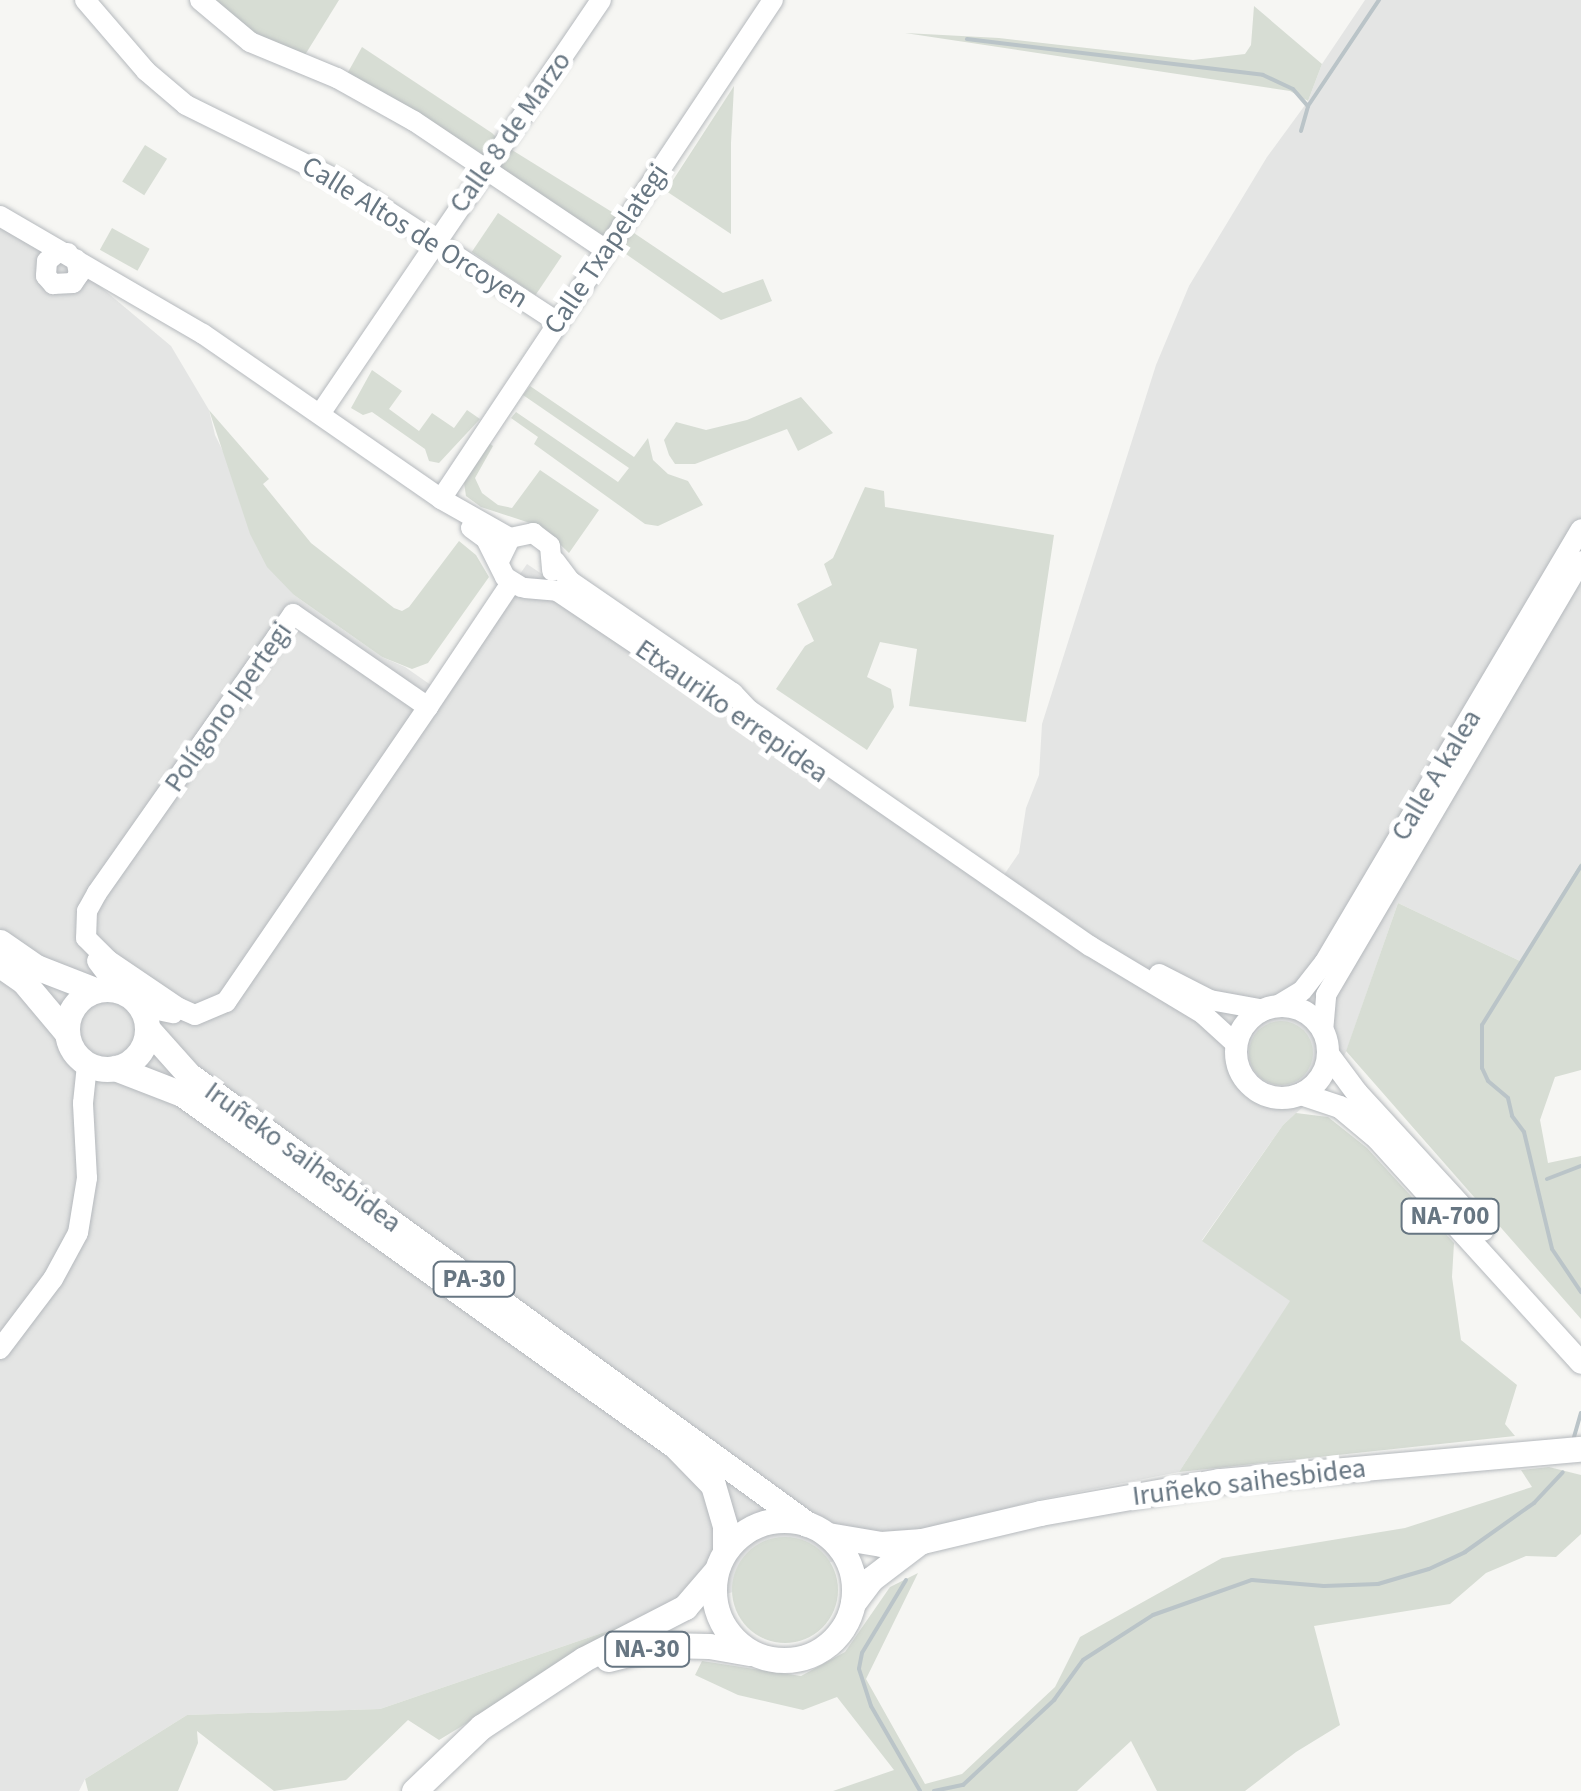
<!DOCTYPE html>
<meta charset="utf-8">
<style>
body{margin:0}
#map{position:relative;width:1581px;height:1791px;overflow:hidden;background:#f6f6f3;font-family:"Source Sans 3",sans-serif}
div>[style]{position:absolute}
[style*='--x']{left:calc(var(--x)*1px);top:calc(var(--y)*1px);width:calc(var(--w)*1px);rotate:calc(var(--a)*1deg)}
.built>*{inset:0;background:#e4e5e4}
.green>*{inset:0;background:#d7ddd4;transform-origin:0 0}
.round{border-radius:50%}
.stream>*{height:4px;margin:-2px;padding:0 2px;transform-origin:2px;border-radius:2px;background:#bac4c8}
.roads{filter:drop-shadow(0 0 2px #b5b9bd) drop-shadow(0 0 2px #b5b9bd)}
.secondary>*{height:20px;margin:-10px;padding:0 10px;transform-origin:10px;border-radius:10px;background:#fff}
.primary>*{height:22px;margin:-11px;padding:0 11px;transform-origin:11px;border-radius:11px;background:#fff}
.primary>.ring{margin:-11px;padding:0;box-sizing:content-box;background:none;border:22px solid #fff;border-radius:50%}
.highway>*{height:25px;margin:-12.5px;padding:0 12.5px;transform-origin:12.5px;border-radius:12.5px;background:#fff}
.highway>.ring{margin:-12.5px;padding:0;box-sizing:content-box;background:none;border:25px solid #fff;border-radius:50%}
span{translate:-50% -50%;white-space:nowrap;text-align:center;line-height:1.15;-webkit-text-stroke:10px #fff;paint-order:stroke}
.shield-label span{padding:2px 8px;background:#fff;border:2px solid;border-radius:8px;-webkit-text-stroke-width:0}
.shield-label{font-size:25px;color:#677682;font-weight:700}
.street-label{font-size:28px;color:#677682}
</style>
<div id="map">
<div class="built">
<i style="clip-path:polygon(1365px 0,1581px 0,1581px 862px,1520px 961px,1398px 903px,1346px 1052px,1323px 1089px,1283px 1125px,1202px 1240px,1291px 1301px,1179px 1472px,1032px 1501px,634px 1622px,380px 1709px,187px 1715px,85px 1779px,79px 1791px,0 1791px,0 226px,84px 273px,171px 346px,209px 410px,215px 435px,294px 595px,382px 657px,405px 667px,438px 690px,527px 564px,999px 882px,1019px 853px,1026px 808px,1039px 775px,1042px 724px,1156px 365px,1189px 286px,1267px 157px,1308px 101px,1322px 64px)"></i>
</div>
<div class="green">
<i style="clip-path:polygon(200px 0,339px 0,300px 63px)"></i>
<i style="clip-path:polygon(1254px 6px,1322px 64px,1308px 101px,1290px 91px,905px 33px,999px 38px,1193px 60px,1245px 54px,1251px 45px)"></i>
<i style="clip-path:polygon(362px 47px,492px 133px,497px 138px,483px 160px,347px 74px)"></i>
<i style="clip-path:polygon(734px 86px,731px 143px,731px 234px,666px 191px)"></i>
<i style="left:145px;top:145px;width:26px;height:43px;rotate:32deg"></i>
<i style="clip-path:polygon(507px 147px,612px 212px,617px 219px,607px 240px,500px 172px,499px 159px)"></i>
<i style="left:498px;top:213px;width:77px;height:47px;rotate:34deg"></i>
<i style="left:112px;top:228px;width:43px;height:25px;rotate:29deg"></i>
<i style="clip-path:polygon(631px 231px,723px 293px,763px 279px,772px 301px,721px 320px,623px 252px)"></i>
<i style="clip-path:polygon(372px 370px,402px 391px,389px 409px,419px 431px,432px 413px,454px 428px,467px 410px,480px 419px,439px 463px,429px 461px,425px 449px,372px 412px,363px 415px,351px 408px)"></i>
<i style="clip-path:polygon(530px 386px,634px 457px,648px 438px,653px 460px,668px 474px,688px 481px,703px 505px,658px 526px,645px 524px,534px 444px,538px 437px,511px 418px,516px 412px,618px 482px,629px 468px,523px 395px)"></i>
<i style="clip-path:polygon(801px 397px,833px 433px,798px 451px,787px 429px,695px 464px,675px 464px,669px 455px,664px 440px,676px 422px,706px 430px,747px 420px)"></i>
<i style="clip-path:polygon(209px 410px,269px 479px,263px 484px,311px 543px,394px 608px,402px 611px,409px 607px,459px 541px,476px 555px,489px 577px,428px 663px,412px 669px,382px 657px,294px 595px,267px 567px,250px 534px)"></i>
<i style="clip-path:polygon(489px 443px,493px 446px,475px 478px,482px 493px,498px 505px,512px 508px,540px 470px,599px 510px,569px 553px,542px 527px,481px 507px,466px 496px,464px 483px)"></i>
<i style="clip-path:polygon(865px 487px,884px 491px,885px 507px,1054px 535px,1026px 722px,909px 706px,917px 649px,880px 642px,867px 677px,891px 689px,894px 707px,867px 750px,776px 689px,805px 646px,814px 641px,797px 604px,832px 585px,824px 564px,833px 558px)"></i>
<i style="clip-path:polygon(1581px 862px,1581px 1070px,1555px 1077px,1540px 1120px,1548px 1163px,1581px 1156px,1581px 1319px,1346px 1051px,1398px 903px,1520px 961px)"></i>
<i class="round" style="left:1249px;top:1021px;width:64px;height:64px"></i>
<i style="clip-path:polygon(1296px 1113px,1328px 1117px,1367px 1148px,1454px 1243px,1452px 1277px,1461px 1340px,1517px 1385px,1505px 1424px,1515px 1436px,1179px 1472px,1290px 1301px,1202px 1241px,1283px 1125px)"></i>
<i style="clip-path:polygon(1549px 1467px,1581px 1475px,1581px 1534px,1556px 1557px,1526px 1556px,1486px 1573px,1450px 1604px,1314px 1626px,1340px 1725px,1296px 1752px,1245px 1791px,1157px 1791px,1131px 1741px,1077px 1791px,833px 1791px,894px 1770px,837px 1697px,803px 1710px,738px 1695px,695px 1675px,702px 1661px,801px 1676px,845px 1652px,890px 1587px,918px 1573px,866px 1679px,925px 1784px,962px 1774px,1055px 1687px,1080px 1637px,1222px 1558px,1405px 1528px,1532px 1487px,1521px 1470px)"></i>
<i class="round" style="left:732px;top:1537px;width:106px;height:106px"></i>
<i style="clip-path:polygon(634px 1622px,439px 1740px,408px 1720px,346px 1780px,274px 1791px,197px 1731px,198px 1743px,178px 1791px,88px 1791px,85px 1779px,187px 1715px,380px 1709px)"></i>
</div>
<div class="stream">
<i style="--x:967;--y:39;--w:298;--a:6.9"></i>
<i style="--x:1263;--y:75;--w:33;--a:25"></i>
<i style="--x:1293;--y:89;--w:23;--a:49"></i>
<i style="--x:1301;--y:131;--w:26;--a:-74"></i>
<i style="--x:1308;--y:106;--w:128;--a:-56.2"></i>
<i style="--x:1581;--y:866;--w:187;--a:121.9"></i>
<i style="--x:1482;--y:1025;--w:43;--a:90"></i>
<i style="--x:1482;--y:1068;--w:14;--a:65"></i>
<i style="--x:1488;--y:1081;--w:26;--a:40"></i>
<i style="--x:1508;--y:1098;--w:18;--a:77"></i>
<i style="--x:1512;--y:1116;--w:20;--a:53"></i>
<i style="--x:1524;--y:1132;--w:120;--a:76.5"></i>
<i style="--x:1552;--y:1249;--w:52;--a:56"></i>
<i style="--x:1547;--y:1179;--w:36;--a:-21"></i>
<i style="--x:1574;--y:1437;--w:25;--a:-74"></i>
<i style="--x:906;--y:1580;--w:85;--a:121.1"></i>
<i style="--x:862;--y:1653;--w:16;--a:101"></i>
<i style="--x:859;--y:1669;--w:39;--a:72"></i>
<i style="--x:871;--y:1706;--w:98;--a:60"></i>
<i style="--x:934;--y:1791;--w:30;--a:-12"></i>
<i style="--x:963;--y:1785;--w:125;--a:-43"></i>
<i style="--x:1054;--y:1700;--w:49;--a:-54.1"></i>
<i style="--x:1083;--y:1660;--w:83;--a:-32.7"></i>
<i style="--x:1153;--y:1615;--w:105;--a:-19.5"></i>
<i style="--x:1252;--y:1580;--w:72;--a:4.8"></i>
<i style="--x:1324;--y:1586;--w:54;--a:-2.1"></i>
<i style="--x:1378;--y:1584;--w:53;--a:-16.4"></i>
<i style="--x:1429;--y:1569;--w:40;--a:-25"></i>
<i style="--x:1465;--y:1552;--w:85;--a:-35.4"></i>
<i style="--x:1534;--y:1503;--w:42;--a:-46.9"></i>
</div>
<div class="roads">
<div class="secondary">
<i style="--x:85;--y:0;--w:94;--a:49.3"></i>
<i style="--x:146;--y:71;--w:52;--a:40.4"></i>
<i style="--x:186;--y:105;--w:181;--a:26.3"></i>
<i style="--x:348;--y:185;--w:250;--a:33.2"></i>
<i style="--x:200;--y:0;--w:65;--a:40"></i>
<i style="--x:250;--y:42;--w:94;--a:22.5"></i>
<i style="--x:337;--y:78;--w:88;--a:29.2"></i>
<i style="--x:414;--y:121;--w:231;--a:33.9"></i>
<i style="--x:0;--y:216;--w:235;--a:30.2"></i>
<i style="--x:203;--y:334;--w:290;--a:34.7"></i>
<i style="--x:441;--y:499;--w:79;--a:29.5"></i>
<i style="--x:68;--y:253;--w:11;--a:180"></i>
<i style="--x:57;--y:253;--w:13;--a:141"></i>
<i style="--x:47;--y:261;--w:15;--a:94"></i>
<i style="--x:46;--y:276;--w:11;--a:49"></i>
<i style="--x:53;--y:284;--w:20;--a:-3"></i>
<i style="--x:73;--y:283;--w:11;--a:-56"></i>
<i style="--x:79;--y:274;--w:15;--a:-101"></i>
<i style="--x:320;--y:414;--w:500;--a:-55.83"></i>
<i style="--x:441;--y:499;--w:599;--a:-56.36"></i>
<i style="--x:471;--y:528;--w:19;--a:36"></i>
<i style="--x:486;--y:539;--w:42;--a:63.4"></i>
<i style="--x:505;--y:577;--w:19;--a:32"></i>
<i style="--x:499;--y:561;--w:25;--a:-64"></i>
<i style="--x:510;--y:538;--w:24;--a:-12"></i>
<i style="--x:533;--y:533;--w:21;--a:37"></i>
<i style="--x:550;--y:546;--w:25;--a:85"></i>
<i style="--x:555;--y:561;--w:25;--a:53"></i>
<i style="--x:570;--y:581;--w:198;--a:34.5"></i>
<i style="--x:733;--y:693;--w:23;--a:47"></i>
<i style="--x:749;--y:710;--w:415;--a:34.7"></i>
<i style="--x:1090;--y:946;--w:132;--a:31"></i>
<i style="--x:1203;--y:1014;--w:45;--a:42.3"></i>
<i style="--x:525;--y:588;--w:32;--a:5"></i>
<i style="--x:557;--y:591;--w:135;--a:33.8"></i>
<i style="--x:428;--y:707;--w:164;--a:-145.4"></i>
<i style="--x:293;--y:614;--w:341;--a:125.1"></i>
<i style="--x:97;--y:893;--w:21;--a:119"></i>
<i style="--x:87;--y:911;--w:27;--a:92"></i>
<i style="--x:86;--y:938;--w:31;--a:45"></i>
<i style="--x:108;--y:960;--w:86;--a:34.1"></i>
<i style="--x:179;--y:1008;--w:17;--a:24"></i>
<i style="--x:195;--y:1015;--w:34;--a:-23"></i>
<i style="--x:226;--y:1002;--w:358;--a:-55.6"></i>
<i style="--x:428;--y:707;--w:149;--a:-56.2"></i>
<i style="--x:97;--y:961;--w:38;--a:53"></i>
<i style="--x:1159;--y:974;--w:57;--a:27"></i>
<i style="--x:1210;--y:1000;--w:56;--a:10.3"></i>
<i style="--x:139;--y:1006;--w:35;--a:12"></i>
<i style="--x:1275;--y:1007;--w:31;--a:-31"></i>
<i style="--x:1302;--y:991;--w:36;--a:-52"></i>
<i style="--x:1324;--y:963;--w:504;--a:-59.37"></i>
<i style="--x:1323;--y:1032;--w:37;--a:-85"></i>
<i style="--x:1326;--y:995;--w:503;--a:-59.56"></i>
<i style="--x:0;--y:1349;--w:88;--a:-52.9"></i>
<i style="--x:53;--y:1279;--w:52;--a:-61.5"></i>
<i style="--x:78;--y:1233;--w:56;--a:-80.7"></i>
<i style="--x:87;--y:1178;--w:75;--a:-93.1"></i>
<i style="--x:83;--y:1103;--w:39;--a:-84"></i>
</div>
<div class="primary">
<i class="ring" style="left:1236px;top:1006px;width:70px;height:70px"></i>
<i style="--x:1328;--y:1054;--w:49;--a:53.4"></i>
<i style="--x:1357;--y:1093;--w:186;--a:47.4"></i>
<i style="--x:1301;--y:1094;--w:41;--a:18.4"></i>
<i style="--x:1340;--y:1107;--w:50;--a:40.1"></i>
<i style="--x:1378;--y:1139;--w:302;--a:47.8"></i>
</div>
<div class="highway">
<i style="--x:0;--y:942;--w:44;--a:34.8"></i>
<i style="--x:36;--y:967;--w:63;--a:21.3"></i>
<i style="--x:0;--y:965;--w:29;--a:35"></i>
<i style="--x:24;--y:982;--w:65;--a:50"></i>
<i class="ring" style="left:67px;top:989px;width:55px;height:55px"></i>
<i style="--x:147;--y:1028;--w:63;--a:48.2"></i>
<i style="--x:189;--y:1075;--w:764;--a:36"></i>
<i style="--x:115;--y:1068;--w:72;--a:21.2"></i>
<i style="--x:182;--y:1094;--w:606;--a:35.53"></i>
<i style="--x:675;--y:1446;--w:54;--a:45.7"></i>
<i style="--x:713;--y:1485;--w:43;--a:73.7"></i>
<i style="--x:725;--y:1526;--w:25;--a:90"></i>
<i class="ring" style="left:714px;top:1520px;width:115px;height:115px"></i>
<i style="--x:828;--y:1535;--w:54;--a:9.6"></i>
<i style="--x:881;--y:1544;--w:41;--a:-4.2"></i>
<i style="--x:922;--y:1541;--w:121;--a:-13.3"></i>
<i style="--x:1040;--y:1513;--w:182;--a:-10.1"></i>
<i style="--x:1219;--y:1481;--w:363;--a:-5.1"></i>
<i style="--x:853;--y:1603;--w:30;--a:-53"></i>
<i style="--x:871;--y:1579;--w:58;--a:-37.3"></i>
<i style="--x:608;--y:1659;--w:58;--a:-14"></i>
<i style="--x:664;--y:1645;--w:45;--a:1.3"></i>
<i style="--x:709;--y:1646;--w:42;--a:9.7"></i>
<i style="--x:414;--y:1791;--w:93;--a:-43.7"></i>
<i style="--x:481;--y:1727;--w:123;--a:-33.4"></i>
<i style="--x:584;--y:1659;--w:114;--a:-27.2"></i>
<i style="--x:685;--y:1607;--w:46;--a:-49.4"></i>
</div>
</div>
<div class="shield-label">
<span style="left:1450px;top:1216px">NA-700</span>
<span style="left:474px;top:1279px">PA-30</span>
<span style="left:647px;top:1649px">NA-30</span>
</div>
<div class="street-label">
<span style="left:510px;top:132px;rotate:-55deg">Calle 8 de Marzo</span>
<span style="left:415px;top:232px;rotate:32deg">Calle Altos de Orcoyen</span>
<span style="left:606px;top:249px;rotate:-56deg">Calle Txapelategi</span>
<span style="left:228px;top:707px;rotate:-55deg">Polígono Ipertegi</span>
<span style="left:732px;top:711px;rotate:35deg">Etxauriko errepidea</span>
<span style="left:1436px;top:775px;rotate:-59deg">Calle A kalea</span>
<span style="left:303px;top:1157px;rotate:36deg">Iruñeko saihesbidea</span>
<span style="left:1249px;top:1482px;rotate:-7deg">Iruñeko saihesbidea</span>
</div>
</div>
